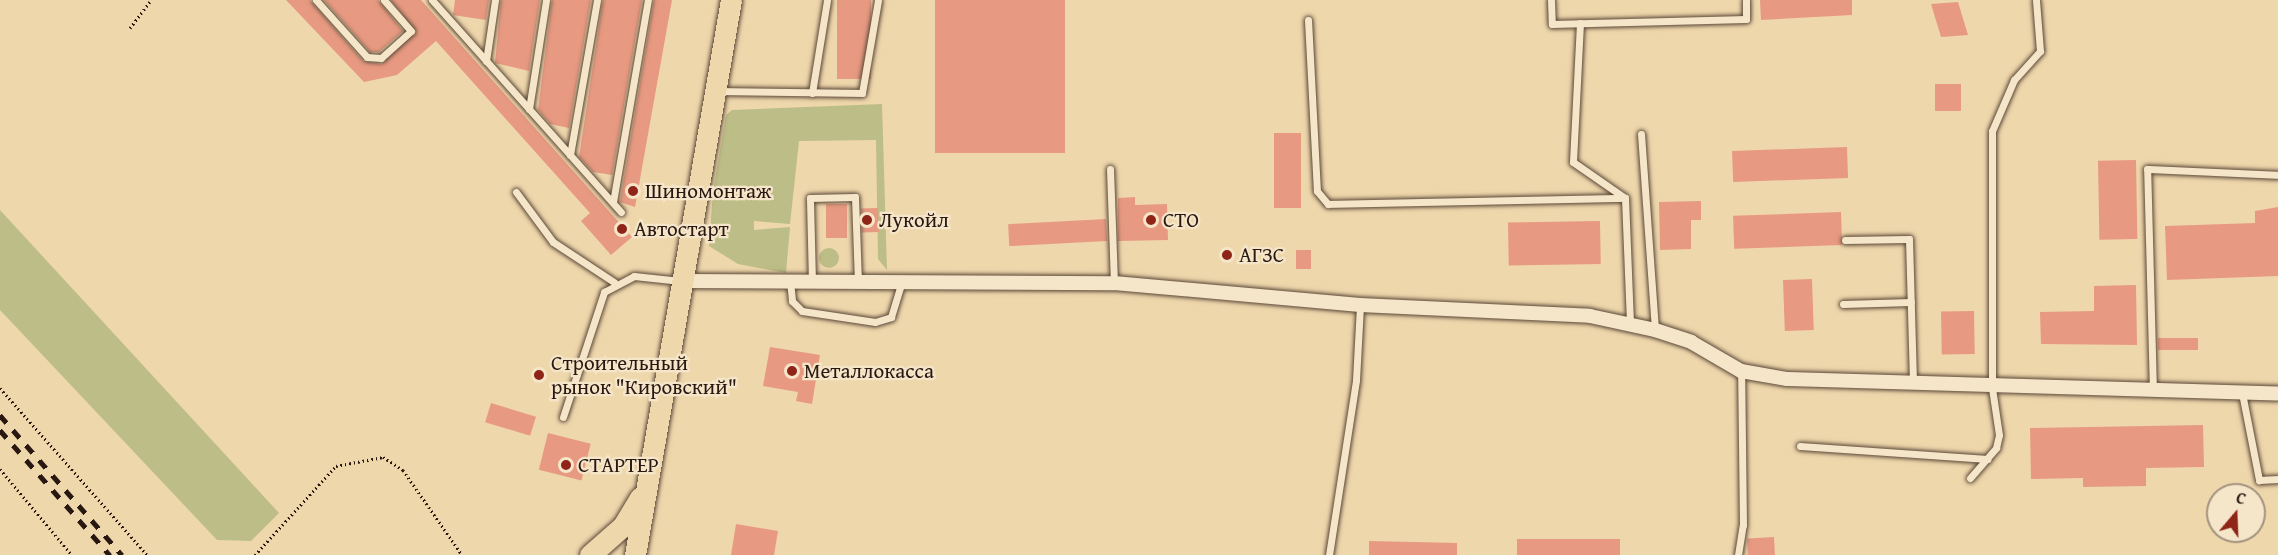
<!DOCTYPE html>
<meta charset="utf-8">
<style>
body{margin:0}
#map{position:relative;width:2278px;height:555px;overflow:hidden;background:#efd7ac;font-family:"Gentium Book Plus",serif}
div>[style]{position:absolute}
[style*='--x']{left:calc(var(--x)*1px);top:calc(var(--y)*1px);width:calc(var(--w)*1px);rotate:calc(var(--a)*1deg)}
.green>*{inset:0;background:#bdbd87}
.round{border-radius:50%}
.building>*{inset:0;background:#e79a81;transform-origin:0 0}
.path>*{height:3px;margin-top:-1.5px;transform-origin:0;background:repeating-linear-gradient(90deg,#281811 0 1.5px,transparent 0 4.5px)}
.roads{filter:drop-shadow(0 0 2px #5a4838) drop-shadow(0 0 2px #5a4838)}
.service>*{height:7px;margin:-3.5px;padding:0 3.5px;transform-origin:3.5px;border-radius:3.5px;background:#f5e5c9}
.minor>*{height:14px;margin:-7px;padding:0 7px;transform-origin:7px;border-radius:7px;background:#f5e5c9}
.primary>*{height:21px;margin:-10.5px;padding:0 10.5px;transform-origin:10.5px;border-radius:10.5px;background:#efd7ac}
.rail>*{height:4.5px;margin-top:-2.25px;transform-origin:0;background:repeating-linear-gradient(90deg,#281811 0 10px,transparent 0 20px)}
.dots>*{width:16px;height:16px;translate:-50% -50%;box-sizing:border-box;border:3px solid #f5e5c9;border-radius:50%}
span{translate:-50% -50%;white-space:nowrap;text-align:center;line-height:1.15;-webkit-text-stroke:4.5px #f5e5c9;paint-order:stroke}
.poi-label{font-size:21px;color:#281811}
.left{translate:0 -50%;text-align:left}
.north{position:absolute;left:2206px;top:483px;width:60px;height:60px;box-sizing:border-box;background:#f5e5c9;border:2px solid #a3937f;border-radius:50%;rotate:19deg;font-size:16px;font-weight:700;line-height:24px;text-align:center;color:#281811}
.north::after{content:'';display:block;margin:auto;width:21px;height:27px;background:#8f2418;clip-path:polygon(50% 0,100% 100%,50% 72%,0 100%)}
</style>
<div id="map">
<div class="green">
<i style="clip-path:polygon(882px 104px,887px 270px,878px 259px,876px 140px,799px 141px,790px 224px,754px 221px,754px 230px,790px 227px,786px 273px,738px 264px,709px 246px,713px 191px,726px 115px,732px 110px)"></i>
<i style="clip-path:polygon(0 210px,279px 513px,251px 541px,217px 540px,0 310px)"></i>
<i class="round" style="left:819px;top:248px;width:20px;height:20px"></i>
</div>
<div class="building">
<i style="clip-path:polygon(286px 0,310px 0,363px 61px,381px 64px,416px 32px,391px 0,421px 0,632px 237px,611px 255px,581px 221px,590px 213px,436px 41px,397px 75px,364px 82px)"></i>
<i style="clip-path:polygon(324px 0,378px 0,403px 31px,379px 52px,370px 52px)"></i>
<i style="clip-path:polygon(455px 0,489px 0,486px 20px,453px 15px)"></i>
<i style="clip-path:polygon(501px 0,540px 0,529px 71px,495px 63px)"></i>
<i style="clip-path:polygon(552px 0,591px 0,569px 128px,550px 124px,538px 110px)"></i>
<i style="clip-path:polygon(603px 0,642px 0,612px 175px,593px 172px,579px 157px)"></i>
<i style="clip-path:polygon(654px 0,672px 0,635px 207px,620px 202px)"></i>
<i style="left:837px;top:0;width:34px;height:79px"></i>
<i style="left:935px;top:0;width:130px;height:153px"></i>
<i style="clip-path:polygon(1760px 0,1852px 0,1852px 15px,1761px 20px)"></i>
<i style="clip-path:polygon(1958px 2px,1968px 35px,1941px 37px,1931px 4px)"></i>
<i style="left:1935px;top:84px;width:26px;height:27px"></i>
<i style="left:1274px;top:133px;width:27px;height:75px"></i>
<i style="left:1847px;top:147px;width:31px;height:115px;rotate:88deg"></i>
<i style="left:2136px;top:160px;width:79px;height:38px;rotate:89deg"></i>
<i style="clip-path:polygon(1135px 197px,1135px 205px,1167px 204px,1168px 240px,1118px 241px,1118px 198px)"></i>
<i style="clip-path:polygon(1701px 201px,1701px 220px,1691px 220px,1691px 249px,1660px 250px,1659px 202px)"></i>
<i style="left:826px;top:204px;width:21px;height:34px"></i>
<i style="clip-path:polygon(2278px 207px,2278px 276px,2167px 280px,2165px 226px,2255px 223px,2255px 211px)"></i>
<i style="left:878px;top:208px;width:24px;height:17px;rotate:88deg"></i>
<i style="left:1841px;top:212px;width:33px;height:108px;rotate:88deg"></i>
<i style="left:1106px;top:219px;width:22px;height:98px;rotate:87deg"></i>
<i style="left:1600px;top:221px;width:43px;height:92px;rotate:89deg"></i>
<i style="left:1296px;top:250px;width:15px;height:19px"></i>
<i style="left:1812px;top:279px;width:51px;height:29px;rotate:88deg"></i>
<i style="clip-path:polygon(2136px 285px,2137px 345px,2041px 344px,2040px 312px,2094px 311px,2094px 286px)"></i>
<i style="left:1974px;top:311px;width:43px;height:33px;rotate:89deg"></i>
<i style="left:2198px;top:338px;width:12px;height:40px;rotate:90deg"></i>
<i style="clip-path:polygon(770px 347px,820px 355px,812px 404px,796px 401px,798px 392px,763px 386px)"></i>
<i style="left:491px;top:403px;width:47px;height:20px;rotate:17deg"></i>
<i style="clip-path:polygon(2203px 425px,2204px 467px,2146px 468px,2146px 486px,2083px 487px,2083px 478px,2031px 479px,2030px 428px)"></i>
<i style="left:548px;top:433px;width:44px;height:38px;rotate:14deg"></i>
<i style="clip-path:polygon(736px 524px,778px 531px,774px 555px,731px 555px)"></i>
<i style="left:1774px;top:537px;width:18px;height:27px;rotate:87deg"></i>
<i style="left:1517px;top:539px;width:103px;height:16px"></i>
<i style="clip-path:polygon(1369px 541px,1457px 543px,1457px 555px,1369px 555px)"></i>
</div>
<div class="path">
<i style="--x:130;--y:28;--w:35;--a:-53"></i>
<i style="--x:0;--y:388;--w:222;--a:48.6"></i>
<i style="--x:0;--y:469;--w:112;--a:50.1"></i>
<i style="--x:255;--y:555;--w:120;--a:-47.7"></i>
<i style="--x:336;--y:466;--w:48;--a:-10.8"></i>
<i style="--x:383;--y:457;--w:24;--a:33"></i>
<i style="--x:403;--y:470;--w:103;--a:55.2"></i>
</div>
<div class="roads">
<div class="service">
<i style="--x:316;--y:0;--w:76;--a:48.2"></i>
<i style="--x:367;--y:57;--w:14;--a:4"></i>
<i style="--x:381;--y:58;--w:40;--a:-42"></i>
<i style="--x:411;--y:31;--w:41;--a:-131.1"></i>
<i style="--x:432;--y:0;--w:284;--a:48.3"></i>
<i style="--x:1551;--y:0;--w:24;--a:88"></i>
<i style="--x:1552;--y:24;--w:194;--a:-1.5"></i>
<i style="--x:1746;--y:19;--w:19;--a:-90"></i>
<i style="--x:1308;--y:20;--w:171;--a:87"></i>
<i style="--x:1317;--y:191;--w:17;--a:50"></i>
<i style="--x:1328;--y:204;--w:297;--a:-1.2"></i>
<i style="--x:1580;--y:23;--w:139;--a:92.9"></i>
<i style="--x:1573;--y:162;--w:63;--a:34.7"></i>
<i style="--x:1625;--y:198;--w:124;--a:87.7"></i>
<i style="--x:486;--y:61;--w:62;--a:-81.6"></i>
<i style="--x:718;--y:91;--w:144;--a:0.8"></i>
<i style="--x:862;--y:93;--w:94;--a:-80.2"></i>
<i style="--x:812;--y:93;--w:94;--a:-80.8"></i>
<i style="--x:529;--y:109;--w:110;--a:-81.1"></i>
<i style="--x:1641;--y:134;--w:196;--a:85.9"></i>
<i style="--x:570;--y:155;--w:157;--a:-80.1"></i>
<i style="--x:1110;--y:169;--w:114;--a:88"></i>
<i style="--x:516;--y:192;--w:62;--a:53.5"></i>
<i style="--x:553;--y:242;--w:73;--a:33.3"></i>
<i style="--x:613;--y:202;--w:205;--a:-80.2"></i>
<i style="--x:1845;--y:240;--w:64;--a:-0.9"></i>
<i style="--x:1909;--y:239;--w:145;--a:88.4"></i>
<i style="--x:790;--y:281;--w:20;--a:84"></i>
<i style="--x:792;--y:301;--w:14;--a:45"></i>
<i style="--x:802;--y:311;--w:74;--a:8.6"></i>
<i style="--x:875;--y:322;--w:17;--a:-17"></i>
<i style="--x:891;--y:317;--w:37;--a:-73"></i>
<i style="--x:812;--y:282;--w:84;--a:-91.4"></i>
<i style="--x:810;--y:198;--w:45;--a:-1.3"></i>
<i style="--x:855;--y:197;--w:84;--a:88"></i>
<i style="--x:1843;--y:304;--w:68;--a:-1.7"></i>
<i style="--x:2153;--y:392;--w:223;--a:-91.5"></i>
<i style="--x:2147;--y:169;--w:131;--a:2.6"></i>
<i style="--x:2242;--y:393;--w:89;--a:78.9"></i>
<i style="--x:2259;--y:480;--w:19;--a:-3"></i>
<i style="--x:563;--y:417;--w:132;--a:-71.8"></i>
<i style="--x:604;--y:292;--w:34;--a:-28"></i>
<i style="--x:634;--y:276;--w:47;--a:6.1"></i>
<i style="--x:1800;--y:446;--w:188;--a:4"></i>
<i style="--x:1970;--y:478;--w:40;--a:-49"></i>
<i style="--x:1996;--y:448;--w:13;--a:-77"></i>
<i style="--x:1999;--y:435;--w:48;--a:-98.5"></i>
<i style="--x:1992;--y:388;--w:257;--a:-90"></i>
<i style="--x:1992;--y:131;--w:56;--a:-66.7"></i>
<i style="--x:2014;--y:80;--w:39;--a:-48"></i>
<i style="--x:2040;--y:51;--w:51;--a:-94.5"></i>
<i style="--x:1329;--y:555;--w:177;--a:-81.2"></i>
<i style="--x:1356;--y:380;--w:75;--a:-86.9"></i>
<i style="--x:1738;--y:555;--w:30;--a:-81"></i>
<i style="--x:1743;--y:525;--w:154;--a:-90.7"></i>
</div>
<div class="minor">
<i style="--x:683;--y:281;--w:431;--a:0.3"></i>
<i style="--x:1114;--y:283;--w:247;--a:5.1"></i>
<i style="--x:1360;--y:305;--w:230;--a:2.7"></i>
<i style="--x:1590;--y:316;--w:66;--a:12.2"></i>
<i style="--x:1655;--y:330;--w:38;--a:18"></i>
<i style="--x:1691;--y:342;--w:58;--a:30.1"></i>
<i style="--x:1741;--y:371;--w:47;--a:9.9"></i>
<i style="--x:1787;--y:379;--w:491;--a:1.7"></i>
</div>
<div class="primary">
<i style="--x:590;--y:555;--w:44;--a:-41.3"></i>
<i style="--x:623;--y:526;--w:33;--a:-59"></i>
<i style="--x:635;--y:555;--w:563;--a:-80.19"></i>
</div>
</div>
<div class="rail">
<i style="--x:0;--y:415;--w:186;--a:48.9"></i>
<i style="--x:0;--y:430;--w:167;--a:48.7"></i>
</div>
<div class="dots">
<i style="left:633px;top:191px;background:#8f2418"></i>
<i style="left:867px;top:220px;background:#8f2418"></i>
<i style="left:1151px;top:220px;background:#8f2418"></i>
<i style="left:622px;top:229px;background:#8f2418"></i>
<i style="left:1227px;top:255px;background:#8f2418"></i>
<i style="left:792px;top:371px;background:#8f2418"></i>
<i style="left:539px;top:375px;background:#8f2418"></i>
<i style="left:566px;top:465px;background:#8f2418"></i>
</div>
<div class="poi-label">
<span class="left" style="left:645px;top:191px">Шиномонтаж</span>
<span class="left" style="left:879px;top:220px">Лукойл</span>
<span class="left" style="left:1163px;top:220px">СТО</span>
<span class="left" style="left:634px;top:229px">Автостарт</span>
<span class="left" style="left:1239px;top:255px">АГЗС</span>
<span class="left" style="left:551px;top:375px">Строительный<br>рынок "Кировский"</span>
<span class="left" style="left:804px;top:371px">Металлокасса</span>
<span class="left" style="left:578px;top:465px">СТАРТЕР</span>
</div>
<div class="north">С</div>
</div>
